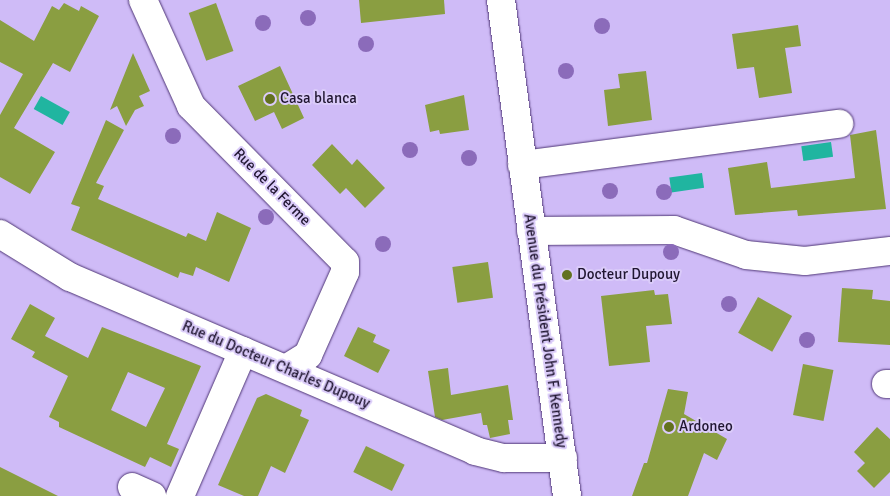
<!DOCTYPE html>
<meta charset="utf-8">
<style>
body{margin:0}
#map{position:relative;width:890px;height:496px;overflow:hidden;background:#cfbbf7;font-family:Signika,sans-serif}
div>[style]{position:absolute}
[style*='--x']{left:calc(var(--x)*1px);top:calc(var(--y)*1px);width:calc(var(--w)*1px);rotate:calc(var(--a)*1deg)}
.water>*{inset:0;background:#20b5a0;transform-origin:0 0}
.building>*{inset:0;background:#8a9e41;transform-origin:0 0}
.roads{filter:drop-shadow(0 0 1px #4f3676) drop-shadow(0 0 1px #4f3676)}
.minor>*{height:28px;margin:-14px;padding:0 14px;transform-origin:14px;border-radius:14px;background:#fff}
.major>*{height:28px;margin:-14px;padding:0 14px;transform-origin:14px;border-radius:14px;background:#fff}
.trees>*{width:16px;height:16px;margin:-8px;border-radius:50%;background:#8b6bba}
.dots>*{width:14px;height:14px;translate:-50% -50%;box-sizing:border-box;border:2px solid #dacbf9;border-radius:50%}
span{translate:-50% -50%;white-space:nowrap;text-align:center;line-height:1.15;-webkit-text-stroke:4px #dacbf9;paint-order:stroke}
.poi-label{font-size:15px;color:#201631}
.left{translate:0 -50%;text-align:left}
.street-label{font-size:15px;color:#201631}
</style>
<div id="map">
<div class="water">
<i style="left:41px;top:96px;width:33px;height:15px;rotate:29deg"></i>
<i style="left:831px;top:142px;width:15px;height:30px;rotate:82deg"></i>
<i style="left:702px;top:173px;width:15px;height:33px;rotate:82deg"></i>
</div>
<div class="building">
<i style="clip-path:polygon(359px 0,444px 0,445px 14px,361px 23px)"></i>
<i style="clip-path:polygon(64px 3px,79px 11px,81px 6px,99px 16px,70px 72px,53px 63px,14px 128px,55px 152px,30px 194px,0 177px,0 115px,23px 74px,0 62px,0 20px,34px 41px,52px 6px,59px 10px)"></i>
<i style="left:216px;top:3px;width:51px;height:29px;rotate:70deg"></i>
<i style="clip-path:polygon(798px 25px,801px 46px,785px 48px,792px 93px,759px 98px,754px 67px,737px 69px,732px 34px)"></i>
<i style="clip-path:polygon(133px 53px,150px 91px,139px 96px,144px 106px,135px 110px,126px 126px,117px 106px,110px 110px)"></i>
<i style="clip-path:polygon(280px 66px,304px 118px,282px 129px,274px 112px,255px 121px,238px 86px)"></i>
<i style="clip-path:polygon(646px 71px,652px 120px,608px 126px,604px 90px,620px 88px,618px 74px)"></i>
<i style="clip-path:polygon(464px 95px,469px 130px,440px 134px,439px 130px,430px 132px,425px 105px)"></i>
<i style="clip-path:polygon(106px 120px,124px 130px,96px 183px,104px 186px,98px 199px,186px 237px,188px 233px,206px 241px,217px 212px,251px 228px,229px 282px,196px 267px,193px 276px,180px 272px,178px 278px,71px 230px,80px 207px,71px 204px)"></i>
<i style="clip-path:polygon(876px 130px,886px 209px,798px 216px,797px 210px,735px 215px,728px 168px,767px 162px,771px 188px,855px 178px,850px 135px)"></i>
<i style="clip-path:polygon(332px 144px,352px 165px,357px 159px,385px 188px,365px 208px,346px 188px,340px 194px,312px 165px)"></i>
<i style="left:488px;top:262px;width:36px;height:36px;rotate:82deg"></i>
<i style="clip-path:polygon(842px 288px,873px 290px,872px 299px,890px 301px,890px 345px,838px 342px)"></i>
<i style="clip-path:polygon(654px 290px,655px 295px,668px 294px,672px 324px,646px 326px,650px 362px,609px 366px,601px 296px)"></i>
<i style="left:758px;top:297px;width:39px;height:41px;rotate:29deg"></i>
<i style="clip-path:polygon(evenodd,30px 304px,55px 318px,45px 336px,88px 358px,102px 327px,201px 366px,167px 444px,179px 449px,171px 467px,150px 457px,145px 467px,59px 427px,59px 422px,49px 417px,68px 376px,32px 357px,35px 352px,11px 339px,30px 304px,128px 372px,165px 388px,146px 427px,111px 410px,128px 372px)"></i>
<i style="clip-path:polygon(358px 327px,376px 335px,373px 342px,390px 350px,378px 373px,344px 356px)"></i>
<i style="left:803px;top:364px;width:31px;height:52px;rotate:11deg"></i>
<i style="clip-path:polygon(448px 368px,451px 395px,508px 385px,513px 420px,508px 420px,510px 434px,490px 438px,487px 425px,483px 425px,481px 413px,442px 420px,435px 417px,428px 371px)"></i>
<i style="clip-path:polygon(668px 389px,688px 392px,684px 414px,727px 439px,717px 460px,704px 453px,688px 496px,632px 496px,644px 463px,647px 463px)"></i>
<i style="clip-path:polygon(266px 394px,302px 410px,300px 416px,309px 420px,285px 473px,271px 466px,258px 496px,244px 496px,218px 485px,257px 398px)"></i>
<i style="clip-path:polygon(877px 427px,890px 439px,890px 472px,874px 488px,857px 471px,865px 463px,854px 452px)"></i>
<i style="left:366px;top:446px;width:43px;height:29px;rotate:26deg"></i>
<i style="clip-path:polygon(0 467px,58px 496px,0 496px)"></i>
</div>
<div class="roads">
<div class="minor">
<i style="--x:143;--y:0;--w:116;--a:65.6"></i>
<i style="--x:191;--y:106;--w:219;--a:45.4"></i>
<i style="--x:345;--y:262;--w:10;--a:90"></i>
<i style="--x:345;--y:272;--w:91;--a:114"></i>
<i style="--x:308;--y:355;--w:26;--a:148"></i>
<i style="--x:522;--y:165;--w:320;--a:-7.4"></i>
<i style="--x:531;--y:231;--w:143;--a:-0.4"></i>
<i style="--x:674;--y:230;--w:76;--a:19.1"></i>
<i style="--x:746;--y:255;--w:59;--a:5.8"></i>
<i style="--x:805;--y:261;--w:86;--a:-6.7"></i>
<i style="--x:0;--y:234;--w:82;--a:31.6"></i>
<i style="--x:70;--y:277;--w:441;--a:23.2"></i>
<i style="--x:475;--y:451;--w:30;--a:14"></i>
<i style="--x:504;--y:458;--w:59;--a:0"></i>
<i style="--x:886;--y:384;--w:4;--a:0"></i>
<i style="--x:132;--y:487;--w:22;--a:24"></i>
<i style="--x:180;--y:496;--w:158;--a:-66.5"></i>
</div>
<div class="major">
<i style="--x:501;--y:0;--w:500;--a:82.42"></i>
</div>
</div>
<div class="trees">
<i style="left:308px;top:18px"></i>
<i style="left:263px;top:23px"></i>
<i style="left:602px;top:26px"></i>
<i style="left:366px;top:44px"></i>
<i style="left:566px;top:71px"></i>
<i style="left:173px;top:136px"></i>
<i style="left:410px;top:150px"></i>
<i style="left:469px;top:158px"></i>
<i style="left:610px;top:191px"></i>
<i style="left:664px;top:192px"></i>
<i style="left:266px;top:217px"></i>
<i style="left:383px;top:244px"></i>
<i style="left:671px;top:252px"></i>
<i style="left:729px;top:304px"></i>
<i style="left:807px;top:340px"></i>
</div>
<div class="dots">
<i style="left:270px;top:99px;background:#63721f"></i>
<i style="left:567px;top:275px;background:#63721f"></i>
<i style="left:669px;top:427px;background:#63721f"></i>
</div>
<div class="poi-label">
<span class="left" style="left:280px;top:99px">Casa blanca</span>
<span class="left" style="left:577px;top:275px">Docteur Dupouy</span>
<span class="left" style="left:679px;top:427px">Ardoneo</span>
</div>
<div class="street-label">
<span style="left:272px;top:187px;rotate:45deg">Rue de la Ferme</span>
<span style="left:545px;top:331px;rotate:82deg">Avenue du Président John F. Kennedy</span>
<span style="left:276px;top:365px;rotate:23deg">Rue du Docteur Charles Dupouy</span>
</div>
</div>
